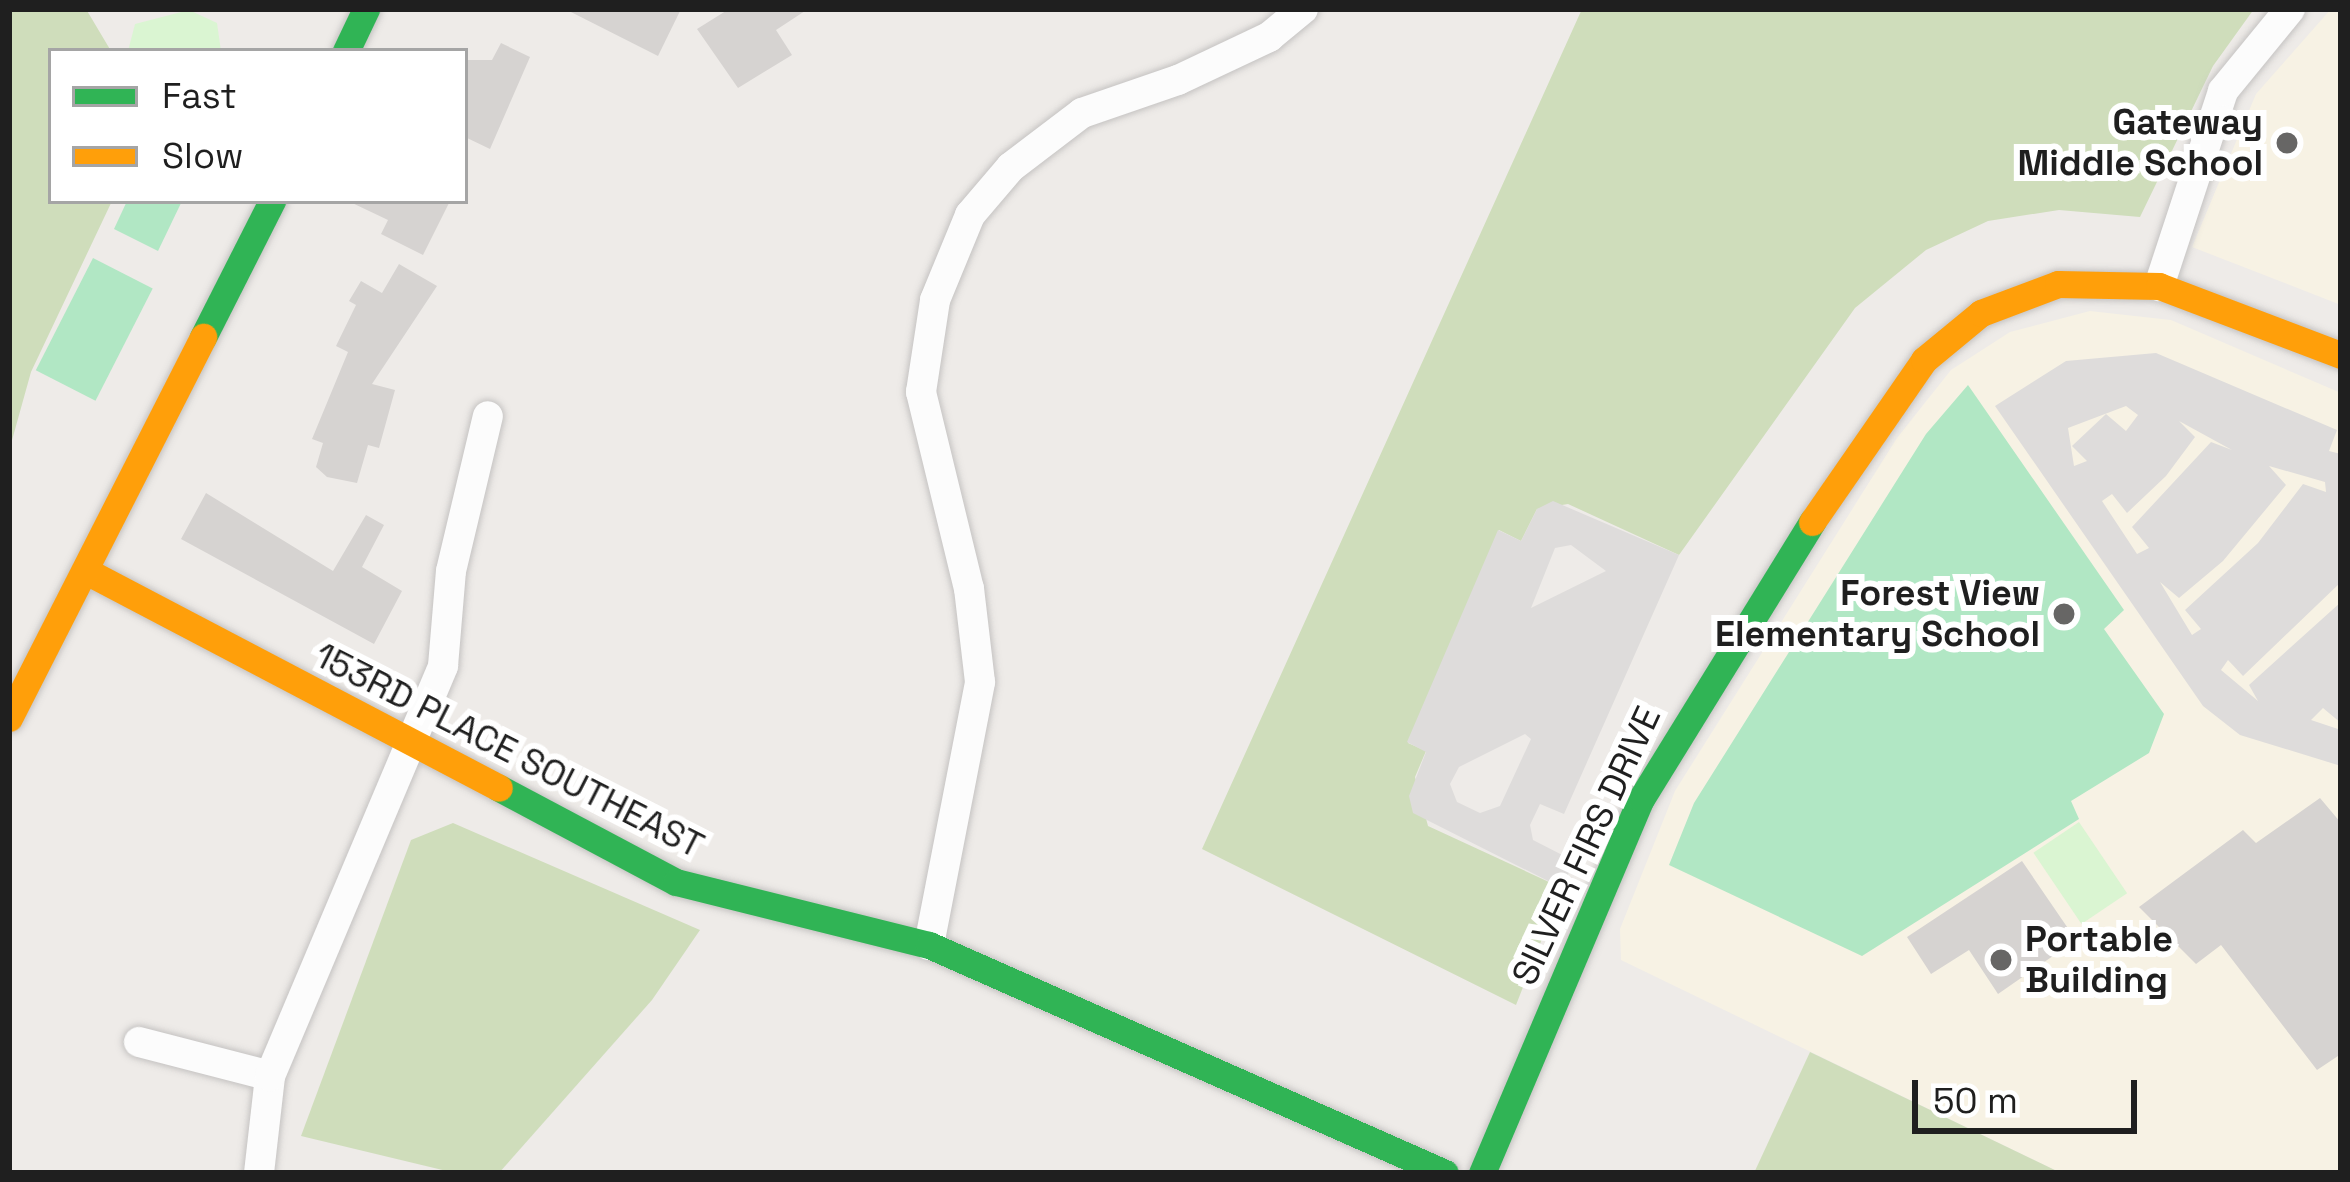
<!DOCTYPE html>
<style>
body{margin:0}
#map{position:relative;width:2350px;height:1182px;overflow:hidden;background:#eeebe8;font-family:"Space Grotesk",sans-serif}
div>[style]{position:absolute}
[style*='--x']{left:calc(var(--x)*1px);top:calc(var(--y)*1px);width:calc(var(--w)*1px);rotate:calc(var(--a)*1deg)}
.education>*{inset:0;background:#f7f2e4}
.forest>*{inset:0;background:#cfddbb}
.park>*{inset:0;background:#daf5d2;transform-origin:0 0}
.pitch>*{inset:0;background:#b1e7c4;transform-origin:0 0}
.parking>*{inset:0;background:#dedcdb}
.building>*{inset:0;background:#d6d3d1}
.roads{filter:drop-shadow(0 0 3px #c5c3c2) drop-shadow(0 0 3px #c5c3c2)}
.street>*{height:30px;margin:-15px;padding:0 15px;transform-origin:15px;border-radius:15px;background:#fcfcfc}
.fast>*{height:27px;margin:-13.5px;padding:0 13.5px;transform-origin:13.5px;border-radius:13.5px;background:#30b455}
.slow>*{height:27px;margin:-13.5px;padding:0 13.5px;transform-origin:13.5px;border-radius:13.5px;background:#ff9f0a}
.dots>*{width:33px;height:33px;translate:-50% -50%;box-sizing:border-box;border:6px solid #fff;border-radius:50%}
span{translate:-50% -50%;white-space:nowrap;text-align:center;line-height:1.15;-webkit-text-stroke:12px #fff;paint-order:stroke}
.poi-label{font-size:36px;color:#1f1f1f;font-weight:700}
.right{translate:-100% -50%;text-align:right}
.left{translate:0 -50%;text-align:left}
.street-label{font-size:36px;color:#1f1f1f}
.frame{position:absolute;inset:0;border:12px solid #1f1f1f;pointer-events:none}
.legend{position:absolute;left:48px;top:48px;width:420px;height:156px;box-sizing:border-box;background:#fff;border:3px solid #a5a5a5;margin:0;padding:15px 21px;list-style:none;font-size:36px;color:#1f1f1f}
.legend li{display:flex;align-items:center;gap:24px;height:60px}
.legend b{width:60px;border:3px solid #a5a5a5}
.scale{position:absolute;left:1912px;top:1080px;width:225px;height:54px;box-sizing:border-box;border:6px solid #1f1f1f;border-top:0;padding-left:15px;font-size:36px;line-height:42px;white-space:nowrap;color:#1f1f1f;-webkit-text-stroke:9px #fff;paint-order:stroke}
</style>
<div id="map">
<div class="education">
<i style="clip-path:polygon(2331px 9px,2341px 9px,2341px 305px,2192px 247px,2256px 94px)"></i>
<i style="clip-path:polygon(2090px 311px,2171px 320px,2341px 393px,2341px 1173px,2061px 1173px,1621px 960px,1620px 929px,1675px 791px,1897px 438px,1951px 370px,2010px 332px)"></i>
</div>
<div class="forest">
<i style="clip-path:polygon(9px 9px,86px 9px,111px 51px,51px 51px,51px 201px,112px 201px,31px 372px,9px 451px)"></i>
<i style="clip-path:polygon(1582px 9px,2254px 9px,2213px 66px,2140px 217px,2059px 210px,1988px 221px,1926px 250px,1855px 308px,1679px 555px,1568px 504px,1537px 509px,1521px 541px,1499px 530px,1408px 743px,1426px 751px,1415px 777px,1428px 826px,1562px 888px,1516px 1005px,1202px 849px)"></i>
<i style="clip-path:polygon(453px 823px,700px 930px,652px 1000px,499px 1173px,455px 1173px,301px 1136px,411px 840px)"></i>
<i style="clip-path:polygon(1810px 1052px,2061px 1173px,1754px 1173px)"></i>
</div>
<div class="park">
<i style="clip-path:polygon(189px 10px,217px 23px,221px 51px,128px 51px,135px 24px)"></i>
<i style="left:2079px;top:822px;width:86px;height:55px;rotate:56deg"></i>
</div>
<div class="pitch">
<i style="clip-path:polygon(127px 201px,182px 201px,158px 251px,114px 229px)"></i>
<i style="left:93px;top:258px;width:67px;height:126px;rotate:27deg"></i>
<i style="clip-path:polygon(1968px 385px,2124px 610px,2104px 629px,2164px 714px,2149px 753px,2071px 801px,2079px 819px,1862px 956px,1669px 865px,1694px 803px,1926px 434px)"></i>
</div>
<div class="parking">
<i style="clip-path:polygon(evenodd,2156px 353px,2337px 430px,2329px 451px,2341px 454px,2341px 582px,2243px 676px,2228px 660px,2221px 670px,2258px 701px,2249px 685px,2341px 602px,2341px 723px,2323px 708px,2311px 720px,2341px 730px,2341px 766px,2240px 735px,2203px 706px,1995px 406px,2066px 361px,2156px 353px,2126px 406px,2138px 415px,2126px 431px,2106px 414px,2072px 446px,2087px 461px,2074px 466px,2068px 428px,2126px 406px,2156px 353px,2179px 421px,2232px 450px,2211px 442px,2132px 527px,2149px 548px,2137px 554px,2102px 501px,2112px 494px,2127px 513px,2166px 476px,2195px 437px,2179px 421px,2156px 353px,2269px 466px,2325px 482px,2326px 492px,2303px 484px,2258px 543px,2185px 610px,2201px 629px,2192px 635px,2160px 582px,2179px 598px,2223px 561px,2286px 485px,2269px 466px)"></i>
<i style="clip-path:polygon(evenodd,1553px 501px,1679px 555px,1564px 814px,1540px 804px,1530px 825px,1533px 840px,1574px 861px,1562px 888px,1413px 813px,1409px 796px,1426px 752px,1407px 742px,1498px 530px,1521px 541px,1537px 509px,1553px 501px,1571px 545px,1606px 571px,1531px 608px,1555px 548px,1571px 545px,1553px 501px,1525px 734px,1531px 739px,1500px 806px,1480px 813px,1457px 802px,1450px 784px,1459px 767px,1525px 734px)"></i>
</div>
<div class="building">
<i style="clip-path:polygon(565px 9px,681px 9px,658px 56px)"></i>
<i style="clip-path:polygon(729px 9px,808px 9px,776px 30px,792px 55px,738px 88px,697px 29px)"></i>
<i style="clip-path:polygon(501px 43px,530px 57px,490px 149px,465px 137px,465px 60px,492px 60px)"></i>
<i style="clip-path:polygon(348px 201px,450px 201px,423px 255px,381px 234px,388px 220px)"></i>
<i style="clip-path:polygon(399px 264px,437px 286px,372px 384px,395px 390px,379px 448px,368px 445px,357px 483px,327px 477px,316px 467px,323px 443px,312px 439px,348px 352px,336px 346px,356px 305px,349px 301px,361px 281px,382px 293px)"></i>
<i style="clip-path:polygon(206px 493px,333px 571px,366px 515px,384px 525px,362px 567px,402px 591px,374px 644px,181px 539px)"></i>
<i style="clip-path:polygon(2320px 798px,2341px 823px,2341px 1054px,2317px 1070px,2221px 945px,2196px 964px,2139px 907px,2243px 830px,2256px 843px)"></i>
<i style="clip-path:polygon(2022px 861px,2076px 940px,1998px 994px,1969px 950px,1931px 974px,1907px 937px)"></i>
</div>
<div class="roads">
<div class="street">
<i style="--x:2159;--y:286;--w:205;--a:-71.8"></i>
<i style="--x:2223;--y:91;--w:106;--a:-50.7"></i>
<i style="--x:929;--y:945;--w:268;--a:-79"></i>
<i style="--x:980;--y:682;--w:94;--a:-96.7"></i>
<i style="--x:969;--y:589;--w:203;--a:-103.7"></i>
<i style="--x:921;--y:392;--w:93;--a:-81.3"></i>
<i style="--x:935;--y:300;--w:92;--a:-67.6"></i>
<i style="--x:970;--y:215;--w:63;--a:-49.5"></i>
<i style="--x:1011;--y:167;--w:89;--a:-37.3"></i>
<i style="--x:1082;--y:113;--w:102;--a:-19"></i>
<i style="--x:1178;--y:80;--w:101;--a:-25.3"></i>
<i style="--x:1269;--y:37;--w:44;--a:-39.5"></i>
<i style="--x:139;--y:1042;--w:135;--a:14.5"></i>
<i style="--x:259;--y:1173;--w:98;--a:-83.5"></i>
<i style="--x:270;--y:1076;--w:445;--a:-67.1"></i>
<i style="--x:443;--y:666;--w:95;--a:-85.2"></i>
<i style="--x:451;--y:571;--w:159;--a:-76.6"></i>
</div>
<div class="fast">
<i style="--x:346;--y:51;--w:47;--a:-64.5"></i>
<i style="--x:203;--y:337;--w:153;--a:-63.1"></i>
<i style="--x:499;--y:788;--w:200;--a:28"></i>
<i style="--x:676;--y:882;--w:261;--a:14"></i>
<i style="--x:929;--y:945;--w:564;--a:23.84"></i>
<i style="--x:1482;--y:1173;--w:406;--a:-67"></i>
<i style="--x:1641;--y:799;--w:326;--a:-58.3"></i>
</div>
<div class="slow">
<i style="--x:1812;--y:522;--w:197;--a:-55.3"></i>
<i style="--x:1924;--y:360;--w:74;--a:-39.5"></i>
<i style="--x:1981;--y:313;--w:82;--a:-20.6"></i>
<i style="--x:2058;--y:284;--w:101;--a:1.1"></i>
<i style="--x:2159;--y:286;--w:195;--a:20.8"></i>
<i style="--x:88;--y:572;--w:464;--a:27.7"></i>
<i style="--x:9;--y:718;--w:428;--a:-63"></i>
</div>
</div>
<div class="dots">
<i style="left:2287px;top:143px;background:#676665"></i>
<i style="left:2064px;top:614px;background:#676665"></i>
<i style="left:2001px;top:960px;background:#676665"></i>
</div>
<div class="poi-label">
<span class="right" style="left:2263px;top:143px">Gateway<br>Middle School</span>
<span class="right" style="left:2040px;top:614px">Forest View<br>Elementary School</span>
<span class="left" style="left:2025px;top:960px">Portable<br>Building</span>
</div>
<div class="street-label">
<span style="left:509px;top:751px;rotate:27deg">153RD PLACE SOUTHEAST</span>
<span style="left:1587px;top:846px;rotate:-65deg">SILVER FIRS DRIVE</span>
</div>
<div class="frame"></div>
<ul class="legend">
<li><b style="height:15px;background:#30b455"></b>Fast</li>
<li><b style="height:15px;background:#ff9f0a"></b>Slow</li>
</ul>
<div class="scale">50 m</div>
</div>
